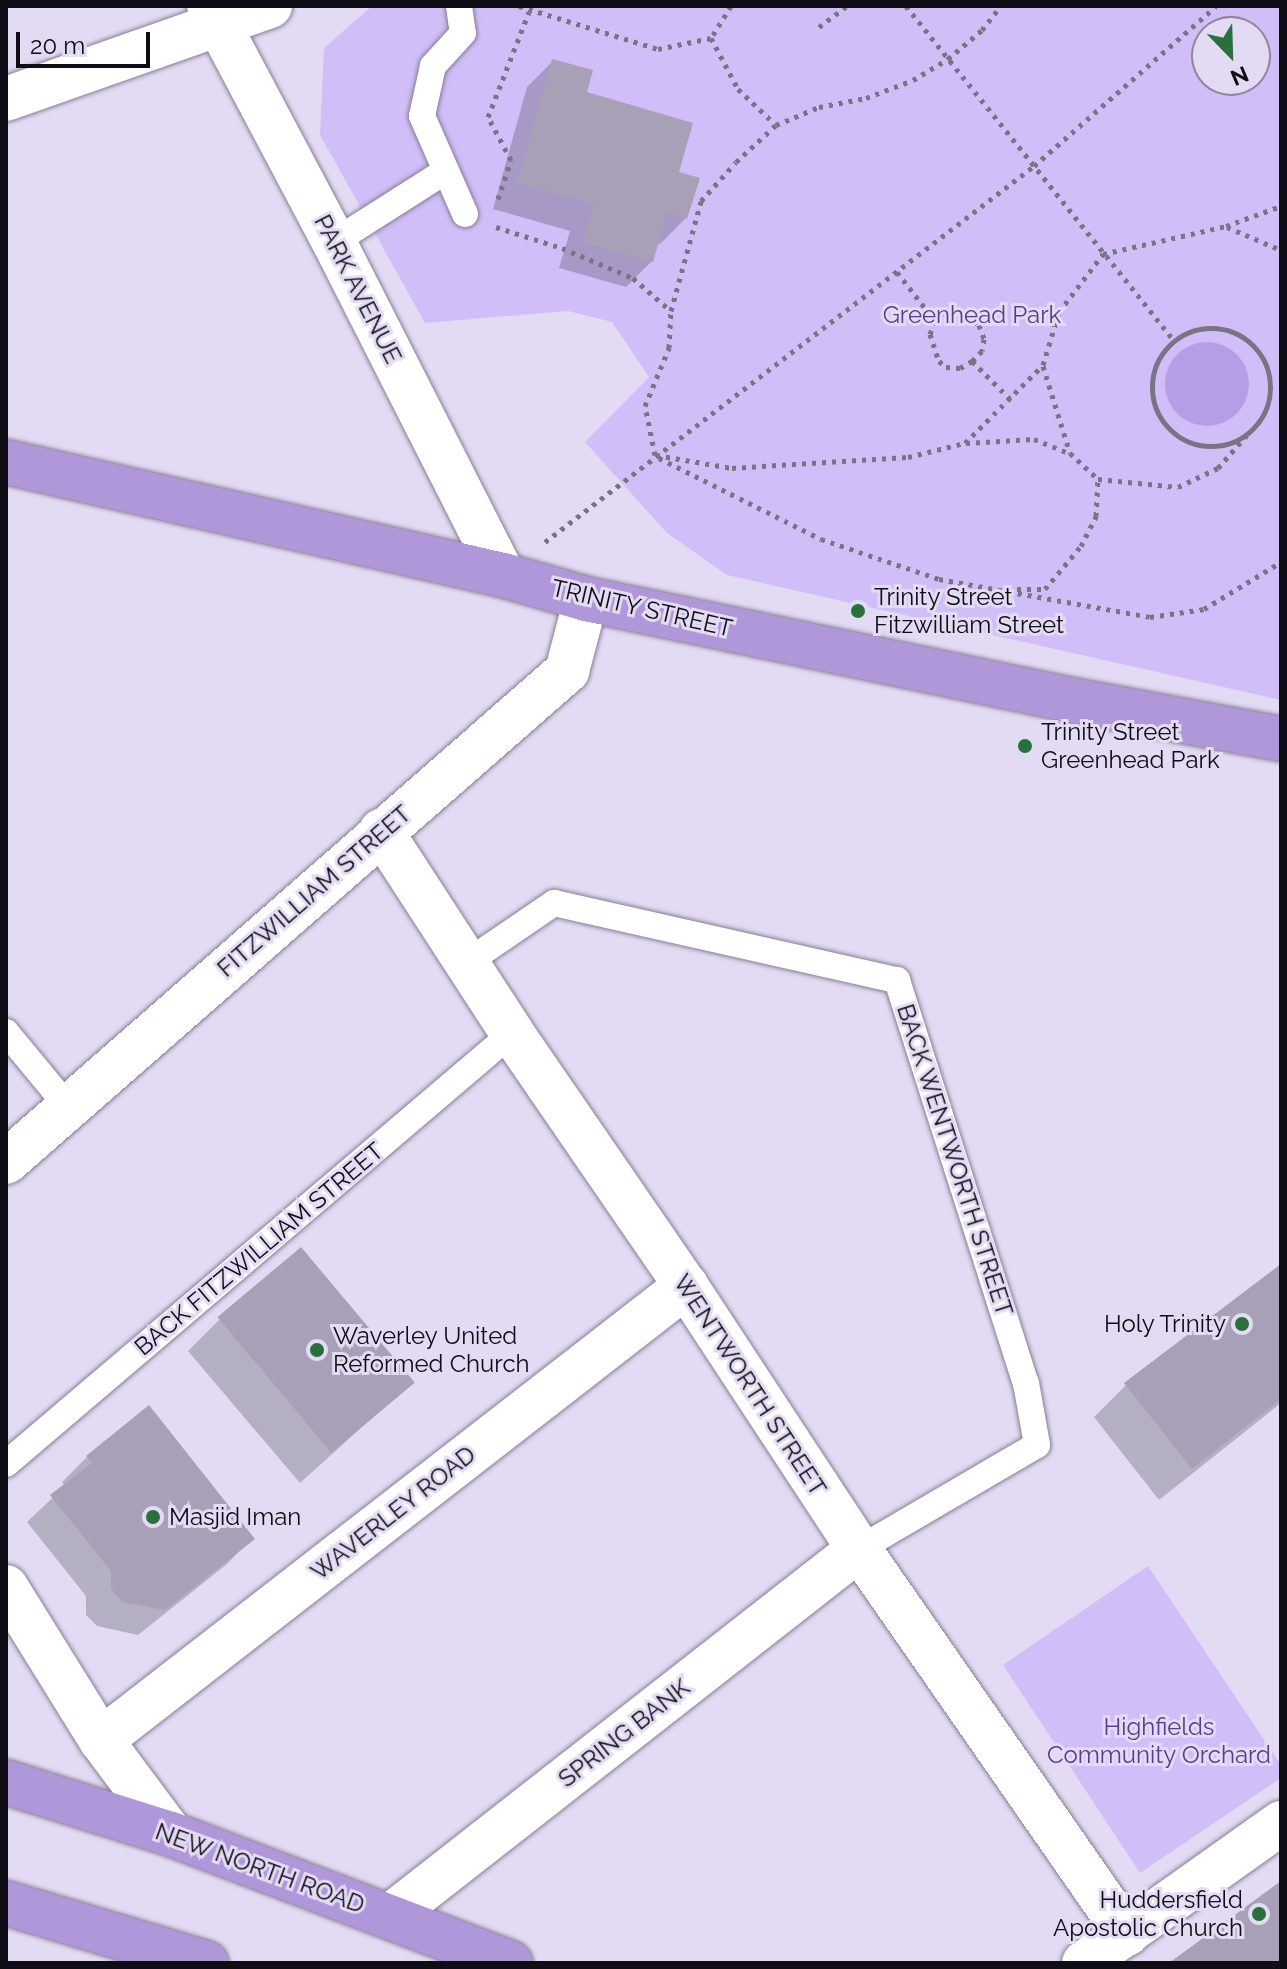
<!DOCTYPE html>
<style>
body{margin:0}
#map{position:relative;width:1287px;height:1969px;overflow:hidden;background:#e3dbf3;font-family:Raleway,sans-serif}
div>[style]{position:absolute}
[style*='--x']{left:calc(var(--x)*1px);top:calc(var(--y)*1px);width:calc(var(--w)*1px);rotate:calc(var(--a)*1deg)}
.green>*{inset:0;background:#d1bef8}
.water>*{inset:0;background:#b69de5}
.round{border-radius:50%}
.shadow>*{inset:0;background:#0003}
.building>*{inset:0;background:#a7a0b7;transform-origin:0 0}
.path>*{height:5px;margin-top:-2.5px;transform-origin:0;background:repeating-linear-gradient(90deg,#797484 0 4px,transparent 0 10px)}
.path>.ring{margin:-2.5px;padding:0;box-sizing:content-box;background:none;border:5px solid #797484;border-radius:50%}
.roads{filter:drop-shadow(0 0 2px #867f95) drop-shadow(0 0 2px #867f95)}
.service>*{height:26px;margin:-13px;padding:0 13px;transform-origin:13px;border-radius:13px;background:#fff}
.minor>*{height:44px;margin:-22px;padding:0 22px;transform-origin:22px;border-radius:22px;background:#fff}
.tertiary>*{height:44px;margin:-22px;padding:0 22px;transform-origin:22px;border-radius:22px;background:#fff}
.trunk>*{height:44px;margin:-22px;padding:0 22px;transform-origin:22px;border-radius:22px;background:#af97da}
.dots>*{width:22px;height:22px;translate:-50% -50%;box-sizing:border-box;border:4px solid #e3dbf3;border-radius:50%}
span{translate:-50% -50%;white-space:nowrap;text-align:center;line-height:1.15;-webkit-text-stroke:6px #e3dbf3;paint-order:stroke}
.street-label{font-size:24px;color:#0e0c14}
.park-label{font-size:24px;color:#5c3a8f}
.poi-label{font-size:24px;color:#0e0c14}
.left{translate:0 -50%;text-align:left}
.right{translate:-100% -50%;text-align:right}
.frame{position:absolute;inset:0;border:8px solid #0e0c14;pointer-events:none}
.north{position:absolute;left:1191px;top:16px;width:80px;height:80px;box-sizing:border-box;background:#e3dbf3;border:2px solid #8e889a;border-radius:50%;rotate:157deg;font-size:22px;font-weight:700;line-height:32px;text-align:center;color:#0e0c14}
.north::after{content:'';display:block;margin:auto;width:28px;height:36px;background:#29703c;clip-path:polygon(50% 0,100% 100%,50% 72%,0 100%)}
.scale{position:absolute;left:16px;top:32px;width:134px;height:36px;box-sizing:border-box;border:4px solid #0e0c14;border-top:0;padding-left:10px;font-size:24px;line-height:28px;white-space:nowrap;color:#0e0c14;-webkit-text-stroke:6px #e3dbf3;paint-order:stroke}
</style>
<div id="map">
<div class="green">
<i style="clip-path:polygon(evenodd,372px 6px,1281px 6px,1281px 700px,727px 575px,667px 533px,585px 442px,649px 377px,612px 322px,568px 311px,425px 323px,320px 135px,324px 48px,372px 6px,1207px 32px,1255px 32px,1255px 80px,1207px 80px,1207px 32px)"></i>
<i style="clip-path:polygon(1148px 1566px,1281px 1765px,1281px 1778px,1140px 1873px,1003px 1665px)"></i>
</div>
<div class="water">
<i class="round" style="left:1165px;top:342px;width:84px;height:84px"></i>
</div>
<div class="shadow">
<i style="clip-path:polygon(553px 61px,676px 173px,686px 218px,660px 244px,657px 243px,652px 261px,626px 287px,559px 268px,570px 231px,493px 209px,527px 87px)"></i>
<i style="clip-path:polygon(1281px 1267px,1281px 1403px,1159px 1500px,1094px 1417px,1126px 1385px)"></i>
<i style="clip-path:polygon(220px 1319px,413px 1381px,300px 1483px,188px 1351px)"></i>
<i style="clip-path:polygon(87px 1457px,252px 1538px,227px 1564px,138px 1635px,97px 1626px,86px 1615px,86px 1596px,27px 1522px,65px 1486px,62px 1482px)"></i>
</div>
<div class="building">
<i style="clip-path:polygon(552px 59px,593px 70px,587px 92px,693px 123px,679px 172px,700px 178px,687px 219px,667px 213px,653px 262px,583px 243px,594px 205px,517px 183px)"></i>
<i style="left:301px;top:1247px;width:177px;height:109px;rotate:50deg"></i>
<i style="clip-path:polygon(1281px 1264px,1281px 1399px,1192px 1469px,1124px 1383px)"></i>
<i style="clip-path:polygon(149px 1405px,255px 1539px,165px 1610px,122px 1602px,111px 1589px,111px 1571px,50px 1495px,92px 1463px,86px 1456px)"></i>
<i style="clip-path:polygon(1281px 1881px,1281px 1963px,1169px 1963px)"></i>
</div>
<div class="path">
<i style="--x:519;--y:6;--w:145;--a:17.2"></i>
<i style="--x:658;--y:49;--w:54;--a:-11.7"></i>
<i style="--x:731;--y:6;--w:38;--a:122"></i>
<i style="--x:711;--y:38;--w:58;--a:62.1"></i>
<i style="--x:738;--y:89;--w:52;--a:43.5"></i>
<i style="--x:906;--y:6;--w:428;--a:51.3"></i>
<i style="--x:819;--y:27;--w:35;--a:-37"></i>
<i style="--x:498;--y:199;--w:41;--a:-71.6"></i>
<i style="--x:511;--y:160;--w:49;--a:-118.1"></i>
<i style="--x:488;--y:117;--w:113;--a:-68.7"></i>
<i style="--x:496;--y:227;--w:69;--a:17.7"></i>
<i style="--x:562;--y:248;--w:77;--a:22.9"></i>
<i style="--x:633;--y:278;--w:50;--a:41"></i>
<i style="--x:1227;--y:227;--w:59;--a:23.1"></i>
<i style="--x:897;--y:272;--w:62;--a:52.2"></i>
<i style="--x:935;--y:321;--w:14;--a:-25"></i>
<i style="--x:948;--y:315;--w:18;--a:0"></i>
<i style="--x:966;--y:315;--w:16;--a:38"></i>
<i style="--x:979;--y:325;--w:15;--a:70"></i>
<i style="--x:984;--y:339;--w:12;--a:99"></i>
<i style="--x:982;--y:351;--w:14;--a:135"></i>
<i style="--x:972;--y:361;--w:55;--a:45"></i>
<i style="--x:935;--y:321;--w:14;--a:111"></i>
<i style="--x:930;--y:334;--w:28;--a:72"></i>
<i style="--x:939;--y:361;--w:9;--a:41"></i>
<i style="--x:946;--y:367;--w:14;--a:4"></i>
<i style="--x:960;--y:368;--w:14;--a:-30"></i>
<i class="ring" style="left:1152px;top:328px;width:113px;height:113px"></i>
<i style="--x:1043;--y:366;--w:91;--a:72.8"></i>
<i style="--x:1070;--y:453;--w:38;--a:43"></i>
<i style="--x:1098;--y:479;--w:80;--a:5.7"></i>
<i style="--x:1178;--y:487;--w:44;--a:-25.4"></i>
<i style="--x:1218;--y:468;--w:44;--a:-48.7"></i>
<i style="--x:966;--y:443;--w:68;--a:-3.4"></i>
<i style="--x:1034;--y:439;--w:38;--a:22"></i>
<i style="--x:655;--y:455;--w:50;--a:-101.5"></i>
<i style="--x:645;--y:406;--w:63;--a:-67.5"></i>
<i style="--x:669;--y:348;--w:37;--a:-87"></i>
<i style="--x:671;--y:311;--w:114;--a:-74.7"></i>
<i style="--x:701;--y:201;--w:52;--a:-48.1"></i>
<i style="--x:736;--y:162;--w:54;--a:-42.8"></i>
<i style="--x:776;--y:125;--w:47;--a:-22.7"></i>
<i style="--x:819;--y:107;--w:48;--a:-10.8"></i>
<i style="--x:866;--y:98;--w:50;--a:-21"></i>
<i style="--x:913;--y:80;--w:41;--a:-31"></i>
<i style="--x:948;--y:59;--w:45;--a:-40.5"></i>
<i style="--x:982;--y:30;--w:31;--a:-52"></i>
<i style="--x:656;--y:455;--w:77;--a:9.7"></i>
<i style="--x:732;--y:468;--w:176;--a:-3.6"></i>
<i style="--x:908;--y:457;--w:59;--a:-13.8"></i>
<i style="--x:965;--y:443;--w:110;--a:-45"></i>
<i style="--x:1043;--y:365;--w:55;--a:-73.2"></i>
<i style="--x:1059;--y:312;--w:73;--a:-52.8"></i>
<i style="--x:1103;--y:254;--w:126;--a:-12.8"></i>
<i style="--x:1226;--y:226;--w:59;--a:-20"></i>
<i style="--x:659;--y:458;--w:181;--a:26.6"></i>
<i style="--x:821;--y:539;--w:125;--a:18.7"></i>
<i style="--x:939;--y:579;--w:214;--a:10.2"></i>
<i style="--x:1150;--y:617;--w:55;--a:-8.4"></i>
<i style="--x:1204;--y:609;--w:90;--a:-31.4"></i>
<i style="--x:545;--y:542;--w:617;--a:-37.56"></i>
<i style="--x:1034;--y:166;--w:242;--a:-41.3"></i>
<i style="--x:1017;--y:589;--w:28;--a:0"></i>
<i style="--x:1045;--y:589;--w:56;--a:-50.1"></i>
<i style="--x:1081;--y:546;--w:34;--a:-63"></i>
<i style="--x:1096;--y:516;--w:37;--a:-87"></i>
</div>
<div class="roads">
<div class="service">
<i style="--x:459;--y:6;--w:27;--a:82"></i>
<i style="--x:463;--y:33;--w:45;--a:132.3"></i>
<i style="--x:433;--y:66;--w:51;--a:102.4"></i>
<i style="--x:422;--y:116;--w:107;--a:66.3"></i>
<i style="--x:334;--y:242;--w:130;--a:-32.5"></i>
<i style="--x:466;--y:963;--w:107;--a:-34.3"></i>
<i style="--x:554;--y:903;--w:352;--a:12.7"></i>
<i style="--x:897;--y:980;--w:423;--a:72.3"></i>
<i style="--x:1026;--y:1383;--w:63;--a:79.9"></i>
<i style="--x:1037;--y:1445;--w:206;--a:149.7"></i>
<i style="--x:6;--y:1032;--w:97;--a:50.4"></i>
<i style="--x:6;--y:1464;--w:665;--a:-40.42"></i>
</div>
<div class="minor">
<i style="--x:209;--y:6;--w:267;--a:62.1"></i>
<i style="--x:334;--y:242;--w:373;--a:63.1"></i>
<i style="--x:6;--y:99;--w:280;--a:-19.4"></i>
<i style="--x:381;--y:831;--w:241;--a:57"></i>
<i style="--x:512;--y:1033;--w:307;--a:55.5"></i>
<i style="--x:686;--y:1286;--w:315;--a:56.7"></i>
<i style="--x:859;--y:1549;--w:469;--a:55.2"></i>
<i style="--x:6;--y:1587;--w:180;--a:58.2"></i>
<i style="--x:101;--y:1740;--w:117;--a:53.3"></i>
<i style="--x:101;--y:1740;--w:741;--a:-37.81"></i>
<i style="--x:390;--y:1916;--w:596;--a:-38.04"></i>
<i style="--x:1084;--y:1963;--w:242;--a:-35.4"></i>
</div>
<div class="tertiary">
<i style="--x:6;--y:1162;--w:746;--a:-41.19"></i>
<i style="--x:567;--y:671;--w:74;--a:-75.2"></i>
</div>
<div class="trunk">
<i style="--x:6;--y:462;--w:510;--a:12.81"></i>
<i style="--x:503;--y:575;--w:86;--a:16.1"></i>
<i style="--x:586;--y:599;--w:501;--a:11.76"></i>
<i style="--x:1076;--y:701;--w:208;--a:10.5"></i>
<i style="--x:6;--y:1782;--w:173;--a:17.5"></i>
<i style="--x:171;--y:1834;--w:363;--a:20.8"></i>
<i style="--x:6;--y:1903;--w:209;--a:16.7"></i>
</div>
</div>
<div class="dots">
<i style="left:858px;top:611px;background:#29703c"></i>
<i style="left:1025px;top:746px;background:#29703c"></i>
<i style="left:1242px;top:1324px;background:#29703c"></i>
<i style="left:317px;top:1350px;background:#29703c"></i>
<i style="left:153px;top:1517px;background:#29703c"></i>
<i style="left:1259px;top:1914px;background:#29703c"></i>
</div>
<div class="street-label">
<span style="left:358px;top:289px;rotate:63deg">PARK AVENUE</span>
<span style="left:642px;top:608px;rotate:13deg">TRINITY STREET</span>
<span style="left:314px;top:891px;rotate:-41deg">FITZWILLIAM STREET</span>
<span style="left:955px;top:1160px;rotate:72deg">BACK WENTWORTH STREET</span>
<span style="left:259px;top:1249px;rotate:-40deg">BACK FITZWILLIAM STREET</span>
<span style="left:750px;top:1385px;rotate:57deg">WENTWORTH STREET</span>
<span style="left:393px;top:1513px;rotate:-38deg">WAVERLEY ROAD</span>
<span style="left:624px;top:1733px;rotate:-38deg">SPRING BANK</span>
<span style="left:260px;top:1868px;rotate:20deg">NEW NORTH ROAD</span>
</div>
<div class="park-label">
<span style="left:972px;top:315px">Greenhead Park</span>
<span style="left:1159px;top:1741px">Highfields<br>Community Orchard</span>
</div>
<div class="poi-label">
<span class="left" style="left:874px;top:611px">Trinity Street<br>Fitzwilliam Street</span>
<span class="left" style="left:1041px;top:746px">Trinity Street<br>Greenhead Park</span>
<span class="right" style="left:1226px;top:1324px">Holy Trinity</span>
<span class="left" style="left:333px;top:1350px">Waverley United<br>Reformed Church</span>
<span class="left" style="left:169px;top:1517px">Masjid Iman</span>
<span class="right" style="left:1243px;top:1914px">Huddersfield<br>Apostolic Church</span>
</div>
<div class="frame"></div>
<div class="north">N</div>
<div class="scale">20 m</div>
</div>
